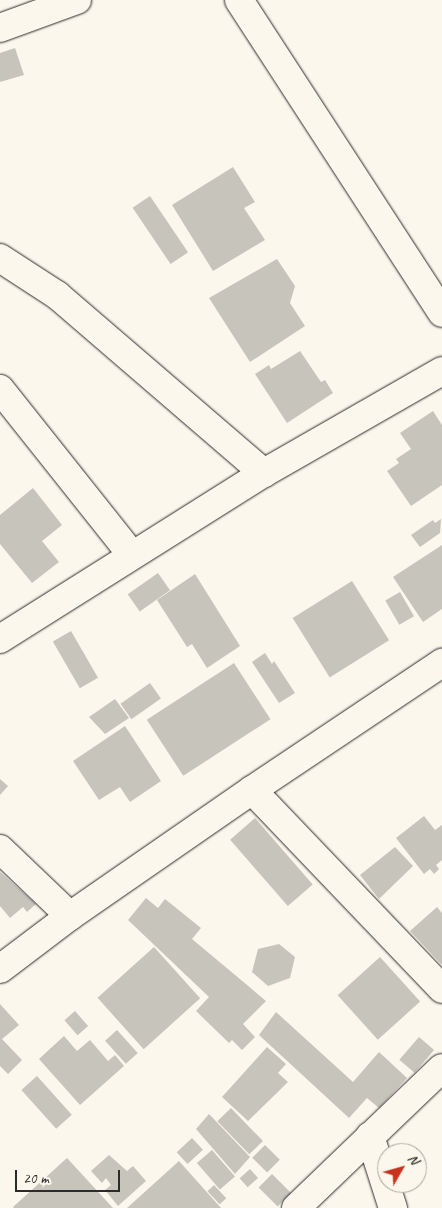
<!DOCTYPE html>
<style>
body{margin:0}
#map{position:relative;width:442px;height:1208px;overflow:hidden;background:#fbf7ec;font-family:Caveat,sans-serif}
div>[style]{position:absolute}
[style*='--x']{left:calc(var(--x)*1px);top:calc(var(--y)*1px);width:calc(var(--w)*1px);rotate:calc(var(--a)*1deg)}
.building>*{inset:0;background:#c7c4bc;transform-origin:0 0}
.roads{filter:drop-shadow(0 0 1px #2b2b2b) drop-shadow(0 0 1px #2b2b2b)}
.minor>*{height:28px;margin:-14px;padding:0 14px;transform-origin:14px;border-radius:14px;background:#fbf7ec}
span{translate:-50% -50%;white-space:nowrap;text-align:center;line-height:1.15;-webkit-text-stroke:4.5px #fbf7ec;paint-order:stroke}
.north{position:absolute;left:377px;top:1143px;width:50px;height:50px;box-sizing:border-box;background:#fbf7ec;border:1px solid #a8a59f;border-radius:50%;rotate:52deg;font-size:14px;font-weight:700;line-height:20px;text-align:center;color:#2b2b2b}
.north::after{content:'';display:block;margin:auto;width:18px;height:22px;background:#c8321e;clip-path:polygon(50% 0,100% 100%,50% 72%,0 100%)}
.scale{position:absolute;left:15px;top:1170px;width:105px;height:22px;box-sizing:border-box;border:2px solid #2b2b2b;border-top:0;padding-left:6px;font-size:15px;line-height:18px;white-space:nowrap;color:#2b2b2b;-webkit-text-stroke:4px #fbf7ec;paint-order:stroke}
</style>
<div id="map">
<div class="building">
<i style="clip-path:polygon(15px 48px,24px 75px,0 82px,0 53px)"></i>
<i style="clip-path:polygon(233px 167px,255px 202px,244px 208px,265px 240px,213px 271px,172px 205px)"></i>
<i style="left:150px;top:196px;width:68px;height:21px;rotate:56deg"></i>
<i style="clip-path:polygon(277px 259px,295px 286px,290px 303px,305px 326px,250px 362px,209px 298px)"></i>
<i style="clip-path:polygon(300px 351px,321px 382px,325px 380px,333px 393px,287px 423px,255px 374px,269px 365px,271px 369px)"></i>
<i style="clip-path:polygon(433px 411px,442px 425px,442px 485px,411px 506px,387px 471px,399px 463px,396px 459px,411px 449px,400px 433px)"></i>
<i style="clip-path:polygon(33px 488px,62px 525px,42px 541px,59px 562px,32px 583px,0 544px,0 515px)"></i>
<i style="clip-path:polygon(441px 519px,440px 533px,420px 547px,411px 535px,433px 520px,435px 523px)"></i>
<i style="clip-path:polygon(442px 545px,442px 609px,423px 622px,393px 577px)"></i>
<i style="left:158px;top:573px;width:21px;height:37px;rotate:55deg"></i>
<i style="clip-path:polygon(195px 574px,240px 646px,207px 668px,192px 644px,187px 647px,157px 600px)"></i>
<i style="left:352px;top:581px;width:70px;height:70px;rotate:58deg"></i>
<i style="left:400px;top:592px;width:28px;height:17px;rotate:60deg"></i>
<i style="left:71px;top:631px;width:54px;height:21px;rotate:60deg"></i>
<i style="clip-path:polygon(265px 653px,272px 664px,274px 661px,295px 693px,279px 703px,252px 662px)"></i>
<i style="left:234px;top:663px;width:67px;height:104px;rotate:57deg"></i>
<i style="left:150px;top:683px;width:19px;height:36px;rotate:55deg"></i>
<i style="clip-path:polygon(115px 699px,129px 718px,105px 734px,89px 717px)"></i>
<i style="clip-path:polygon(125px 726px,161px 781px,130px 802px,120px 787px,99px 800px,73px 761px)"></i>
<i style="clip-path:polygon(0 779px,8px 786px,0 795px)"></i>
<i style="clip-path:polygon(424px 816px,435px 830px,442px 825px,442px 860px,436px 865px,439px 869px,434px 874px,430px 869px,424px 874px,396px 838px)"></i>
<i style="left:255px;top:818px;width:88px;height:33px;rotate:49deg"></i>
<i style="clip-path:polygon(395px 847px,413px 866px,379px 899px,360px 875px)"></i>
<i style="clip-path:polygon(0 872px,36px 904px,27px 912px,23px 907px,10px 918px,0 906px)"></i>
<i style="clip-path:polygon(146px 898px,158px 908px,165px 899px,201px 928px,192px 939px,266px 1001px,243px 1024px,255px 1037px,242px 1050px,232px 1040px,229px 1043px,196px 1011px,209px 997px,128px 920px)"></i>
<i style="clip-path:polygon(437px 907px,442px 913px,442px 965px,410px 931px)"></i>
<i style="clip-path:polygon(279px 944px,295px 957px,290px 978px,268px 986px,252px 972px,258px 949px)"></i>
<i style="left:154px;top:947px;width:69px;height:76px;rotate:48deg"></i>
<i style="left:380px;top:957px;width:60px;height:57px;rotate:48deg"></i>
<i style="clip-path:polygon(0 1004px,19px 1025px,2px 1039px,22px 1060px,8px 1074px,0 1066px)"></i>
<i style="left:75px;top:1011px;width:20px;height:14px;rotate:49deg"></i>
<i style="clip-path:polygon(276px 1012px,353px 1082px,379px 1052px,407px 1078px,379px 1108px,367px 1098px,349px 1118px,259px 1035px)"></i>
<i style="left:117px;top:1030px;width:31px;height:16px;rotate:48deg"></i>
<i style="clip-path:polygon(64px 1036px,77px 1051px,90px 1040px,108px 1061px,115px 1055px,124px 1066px,80px 1105px,39px 1059px)"></i>
<i style="left:419px;top:1037px;width:20px;height:30px;rotate:41deg"></i>
<i style="clip-path:polygon(267px 1047px,286px 1064px,278px 1073px,288px 1082px,248px 1121px,222px 1097px)"></i>
<i style="left:37px;top:1076px;width:52px;height:21px;rotate:48deg"></i>
<i style="left:231px;top:1108px;width:46px;height:19px;rotate:46deg"></i>
<i style="clip-path:polygon(209px 1114px,250px 1157px,235px 1174px,196px 1129px)"></i>
<i style="left:192px;top:1138px;width:16px;height:21px;rotate:47deg"></i>
<i style="left:265px;top:1145px;width:21px;height:18px;rotate:45deg"></i>
<i style="left:212px;top:1150px;width:35px;height:20px;rotate:49deg"></i>
<i style="clip-path:polygon(109px 1155px,127px 1171px,133px 1166px,146px 1181px,118px 1206px,105px 1190px,111px 1185px,106px 1178px,102px 1183px,91px 1171px)"></i>
<i style="clip-path:polygon(67px 1158px,113px 1208px,14px 1208px,13px 1207px)"></i>
<i style="clip-path:polygon(179px 1161px,221px 1208px,127px 1208px)"></i>
<i style="left:250px;top:1169px;width:12px;height:14px;rotate:48deg"></i>
<i style="left:272px;top:1174px;width:27px;height:19px;rotate:45deg"></i>
<i style="left:214px;top:1185px;width:18px;height:9px;rotate:47deg"></i>
</div>
<div class="roads">
<div class="minor">
<i style="--x:239;--y:0;--w:373;--a:57"></i>
<i style="--x:0;--y:28;--w:82;--a:-20"></i>
<i style="--x:0;--y:258;--w:68;--a:33"></i>
<i style="--x:57;--y:295;--w:273;--a:40.7"></i>
<i style="--x:0;--y:389;--w:212;--a:51.5"></i>
<i style="--x:0;--y:639;--w:312;--a:-32.2"></i>
<i style="--x:264;--y:473;--w:205;--a:-29.8"></i>
<i style="--x:252;--y:790;--w:275;--a:46.3"></i>
<i style="--x:0;--y:849;--w:97;--a:43.7"></i>
<i style="--x:0;--y:969;--w:88;--a:-37.1"></i>
<i style="--x:70;--y:916;--w:221;--a:-34.7"></i>
<i style="--x:252;--y:790;--w:229;--a:-33.8"></i>
<i style="--x:370;--y:1136;--w:76;--a:72.3"></i>
<i style="--x:296;--y:1208;--w:202;--a:-43.8"></i>
</div>
</div>
<div class="north">N</div>
<div class="scale">20 m</div>
</div>
